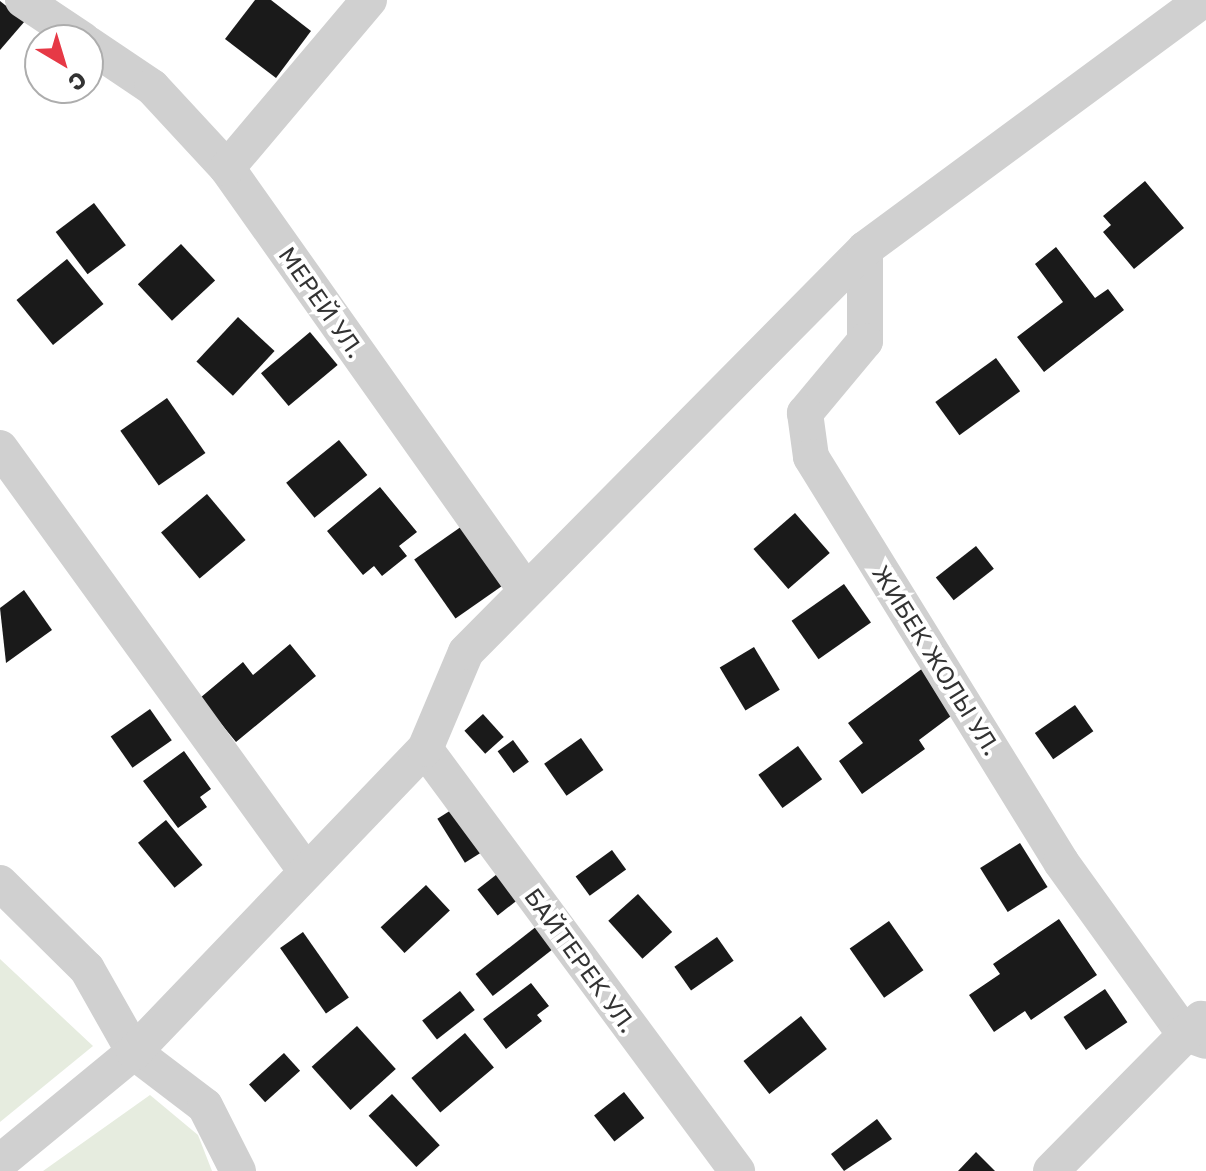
<!DOCTYPE html>
<meta charset="utf-8">
<style>
body{margin:0}
#map{position:relative;width:1206px;height:1171px;overflow:hidden;background:#fff;font-family:"Golos Text",sans-serif}
div>[style]{position:absolute}
[style*='--x']{left:calc(var(--x)*1px);top:calc(var(--y)*1px);width:calc(var(--w)*1px);rotate:calc(var(--a)*1deg)}
.green>*{inset:0;background:#e6ecdf}
.building>*{inset:0;background:#1a1a1a;transform-origin:0 0}
.minor>*{height:36px;margin:-18px;padding:0 18px;transform-origin:18px;border-radius:18px;background:#d0d0d0}
span{translate:-50% -50%;white-space:nowrap;text-align:center;line-height:1.15;-webkit-text-stroke:8px #fff;paint-order:stroke}
.street-label{font-size:24px;color:#333}
.north{position:absolute;left:24px;top:24px;width:80px;height:80px;box-sizing:border-box;background:#fff;border:2px solid #adadad;border-radius:50%;rotate:142deg;font-size:22px;font-weight:700;line-height:32px;text-align:center;color:#333}
.north::after{content:'';display:block;margin:auto;width:28px;height:36px;background:#e63946;clip-path:polygon(50% 0,100% 100%,50% 72%,0 100%)}
</style>
<div id="map">
<div class="green">
<i style="clip-path:polygon(0 959px,93px 1046px,0 1122px)"></i>
<i style="clip-path:polygon(150px 1095px,198px 1135px,212px 1171px,43px 1171px)"></i>
</div>
<div class="building">
<i style="clip-path:polygon(255px 0,271px 0,311px 31px,276px 78px,225px 39px)"></i>
<i style="clip-path:polygon(0 1px,25px 21px,0 50px)"></i>
<i style="clip-path:polygon(1145px 181px,1184px 228px,1134px 269px,1103px 232px,1111px 225px,1103px 216px)"></i>
<i style="left:94px;top:203px;width:53px;height:48px;rotate:53deg"></i>
<i style="left:181px;top:244px;width:50px;height:59px;rotate:47deg"></i>
<i style="clip-path:polygon(1056px 247px,1095px 298px,1108px 289px,1124px 310px,1044px 372px,1017px 337px,1063px 302px,1035px 264px)"></i>
<i style="left:67px;top:259px;width:58px;height:65px;rotate:51deg"></i>
<i style="left:238px;top:317px;width:50px;height:61px;rotate:43deg"></i>
<i style="left:310px;top:332px;width:43px;height:64px;rotate:50deg"></i>
<i style="left:996px;top:358px;width:41px;height:75px;rotate:54deg"></i>
<i style="left:167px;top:398px;width:67px;height:57px;rotate:55deg"></i>
<i style="left:339px;top:440px;width:45px;height:68px;rotate:51deg"></i>
<i style="clip-path:polygon(380px 487px,417px 532px,399px 546px,407px 556px,382px 576px,374px 566px,363px 575px,327px 531px)"></i>
<i style="left:207px;top:494px;width:60px;height:60px;rotate:50deg"></i>
<i style="left:795px;top:513px;width:53px;height:55px;rotate:49deg"></i>
<i style="left:465px;top:524px;width:72px;height:62px;rotate:55deg"></i>
<i style="left:976px;top:546px;width:29px;height:51px;rotate:52deg"></i>
<i style="left:844px;top:584px;width:47px;height:64px;rotate:55deg"></i>
<i style="clip-path:polygon(24px 590px,52px 630px,6px 663px,0 608px)"></i>
<i style="clip-path:polygon(290px 644px,316px 676px,236px 742px,200px 698px,243px 662px,253px 675px)"></i>
<i style="left:754px;top:647px;width:50px;height:40px;rotate:59deg"></i>
<i style="clip-path:polygon(923px 668px,955px 713px,919px 740px,925px 749px,862px 794px,839px 761px,863px 743px,848px 723px)"></i>
<i style="left:1075px;top:705px;width:32px;height:49px;rotate:55deg"></i>
<i style="left:150px;top:709px;width:38px;height:48px;rotate:55deg"></i>
<i style="left:483px;top:714px;width:31px;height:25px;rotate:48deg"></i>
<i style="left:581px;top:738px;width:39px;height:45px;rotate:55deg"></i>
<i style="left:513px;top:740px;width:27px;height:19px;rotate:54deg"></i>
<i style="left:798px;top:746px;width:41px;height:49px;rotate:54deg"></i>
<i style="clip-path:polygon(184px 751px,211px 789px,200px 797px,207px 807px,178px 828px,143px 781px)"></i>
<i style="left:456px;top:807px;width:52px;height:22px;rotate:58deg"></i>
<i style="left:166px;top:820px;width:58px;height:36px;rotate:51deg"></i>
<i style="left:1020px;top:843px;width:52px;height:47px;rotate:58deg"></i>
<i style="left:612px;top:850px;width:24px;height:45px;rotate:54deg"></i>
<i style="left:501px;top:871px;width:33px;height:30px;rotate:52deg"></i>
<i style="left:426px;top:885px;width:35px;height:62px;rotate:47deg"></i>
<i style="left:638px;top:894px;width:51px;height:40px;rotate:48deg"></i>
<i style="clip-path:polygon(1059px 919px,1097px 975px,1031px 1020px,1025px 1011px,994px 1032px,969px 995px,1000px 974px,993px 964px)"></i>
<i style="left:889px;top:921px;width:60px;height:48px;rotate:55deg"></i>
<i style="left:537px;top:926px;width:28px;height:78px;rotate:52deg"></i>
<i style="left:303px;top:932px;width:80px;height:28px;rotate:55deg"></i>
<i style="left:717px;top:937px;width:29px;height:52px;rotate:55deg"></i>
<i style="clip-path:polygon(531px 983px,549px 1006px,537px 1015px,542px 1021px,506px 1049px,483px 1019px)"></i>
<i style="left:1105px;top:989px;width:40px;height:50px;rotate:56deg"></i>
<i style="left:460px;top:991px;width:24px;height:48px;rotate:52deg"></i>
<i style="left:801px;top:1016px;width:42px;height:73px;rotate:52deg"></i>
<i style="left:357px;top:1026px;width:58px;height:61px;rotate:48deg"></i>
<i style="left:465px;top:1033px;width:45px;height:70px;rotate:50deg"></i>
<i style="left:284px;top:1053px;width:24px;height:47px;rotate:48deg"></i>
<i style="left:624px;top:1092px;width:33px;height:38px;rotate:52deg"></i>
<i style="left:392px;top:1094px;width:70px;height:32px;rotate:47deg"></i>
<i style="clip-path:polygon(877px 1119px,892px 1139px,844px 1171px,831px 1154px)"></i>
<i style="clip-path:polygon(976px 1152px,995px 1171px,958px 1171px)"></i>
</div>
<div class="minor">
<i style="--x:23;--y:0;--w:72;--a:33.7"></i>
<i style="--x:88;--y:44;--w:77;--a:33.9"></i>
<i style="--x:152;--y:87;--w:110;--a:47.2"></i>
<i style="--x:227;--y:168;--w:516;--a:54.71"></i>
<i style="--x:227;--y:168;--w:220;--a:-49.8"></i>
<i style="--x:865;--y:249;--w:92;--a:90"></i>
<i style="--x:865;--y:341;--w:94;--a:129.8"></i>
<i style="--x:805;--y:413;--w:44;--a:82.2"></i>
<i style="--x:811;--y:457;--w:476;--a:58.3"></i>
<i style="--x:1061;--y:862;--w:211;--a:54.3"></i>
<i style="--x:1184;--y:1033;--w:23;--a:20"></i>
<i style="--x:0;--y:448;--w:521;--a:54.14"></i>
<i style="--x:425;--y:749;--w:525;--a:53.52"></i>
<i style="--x:0;--y:883;--w:122;--a:44.7"></i>
<i style="--x:87;--y:969;--w:95;--a:60.5"></i>
<i style="--x:134;--y:1052;--w:89;--a:37.3"></i>
<i style="--x:205;--y:1106;--w:73;--a:63.1"></i>
<i style="--x:0;--y:1162;--w:173;--a:-39.4"></i>
<i style="--x:134;--y:1052;--w:420;--a:-46.2"></i>
<i style="--x:425;--y:749;--w:105;--a:-67.1"></i>
<i style="--x:466;--y:652;--w:567;--a:-45.29"></i>
<i style="--x:865;--y:249;--w:420;--a:-36.4"></i>
<i style="--x:1051;--y:1171;--w:214;--a:-45.4"></i>
</div>
<div class="street-label">
<span style="left:322px;top:302px;rotate:55deg">МЕРЕЙ УЛ.</span>
<span style="left:937px;top:660px;rotate:58deg">ЖИБЕК ЖОЛЫ УЛ.</span>
<span style="left:581px;top:960px;rotate:54deg">БАЙТЕРЕК УЛ.</span>
</div>
<div class="north">С</div>
</div>
